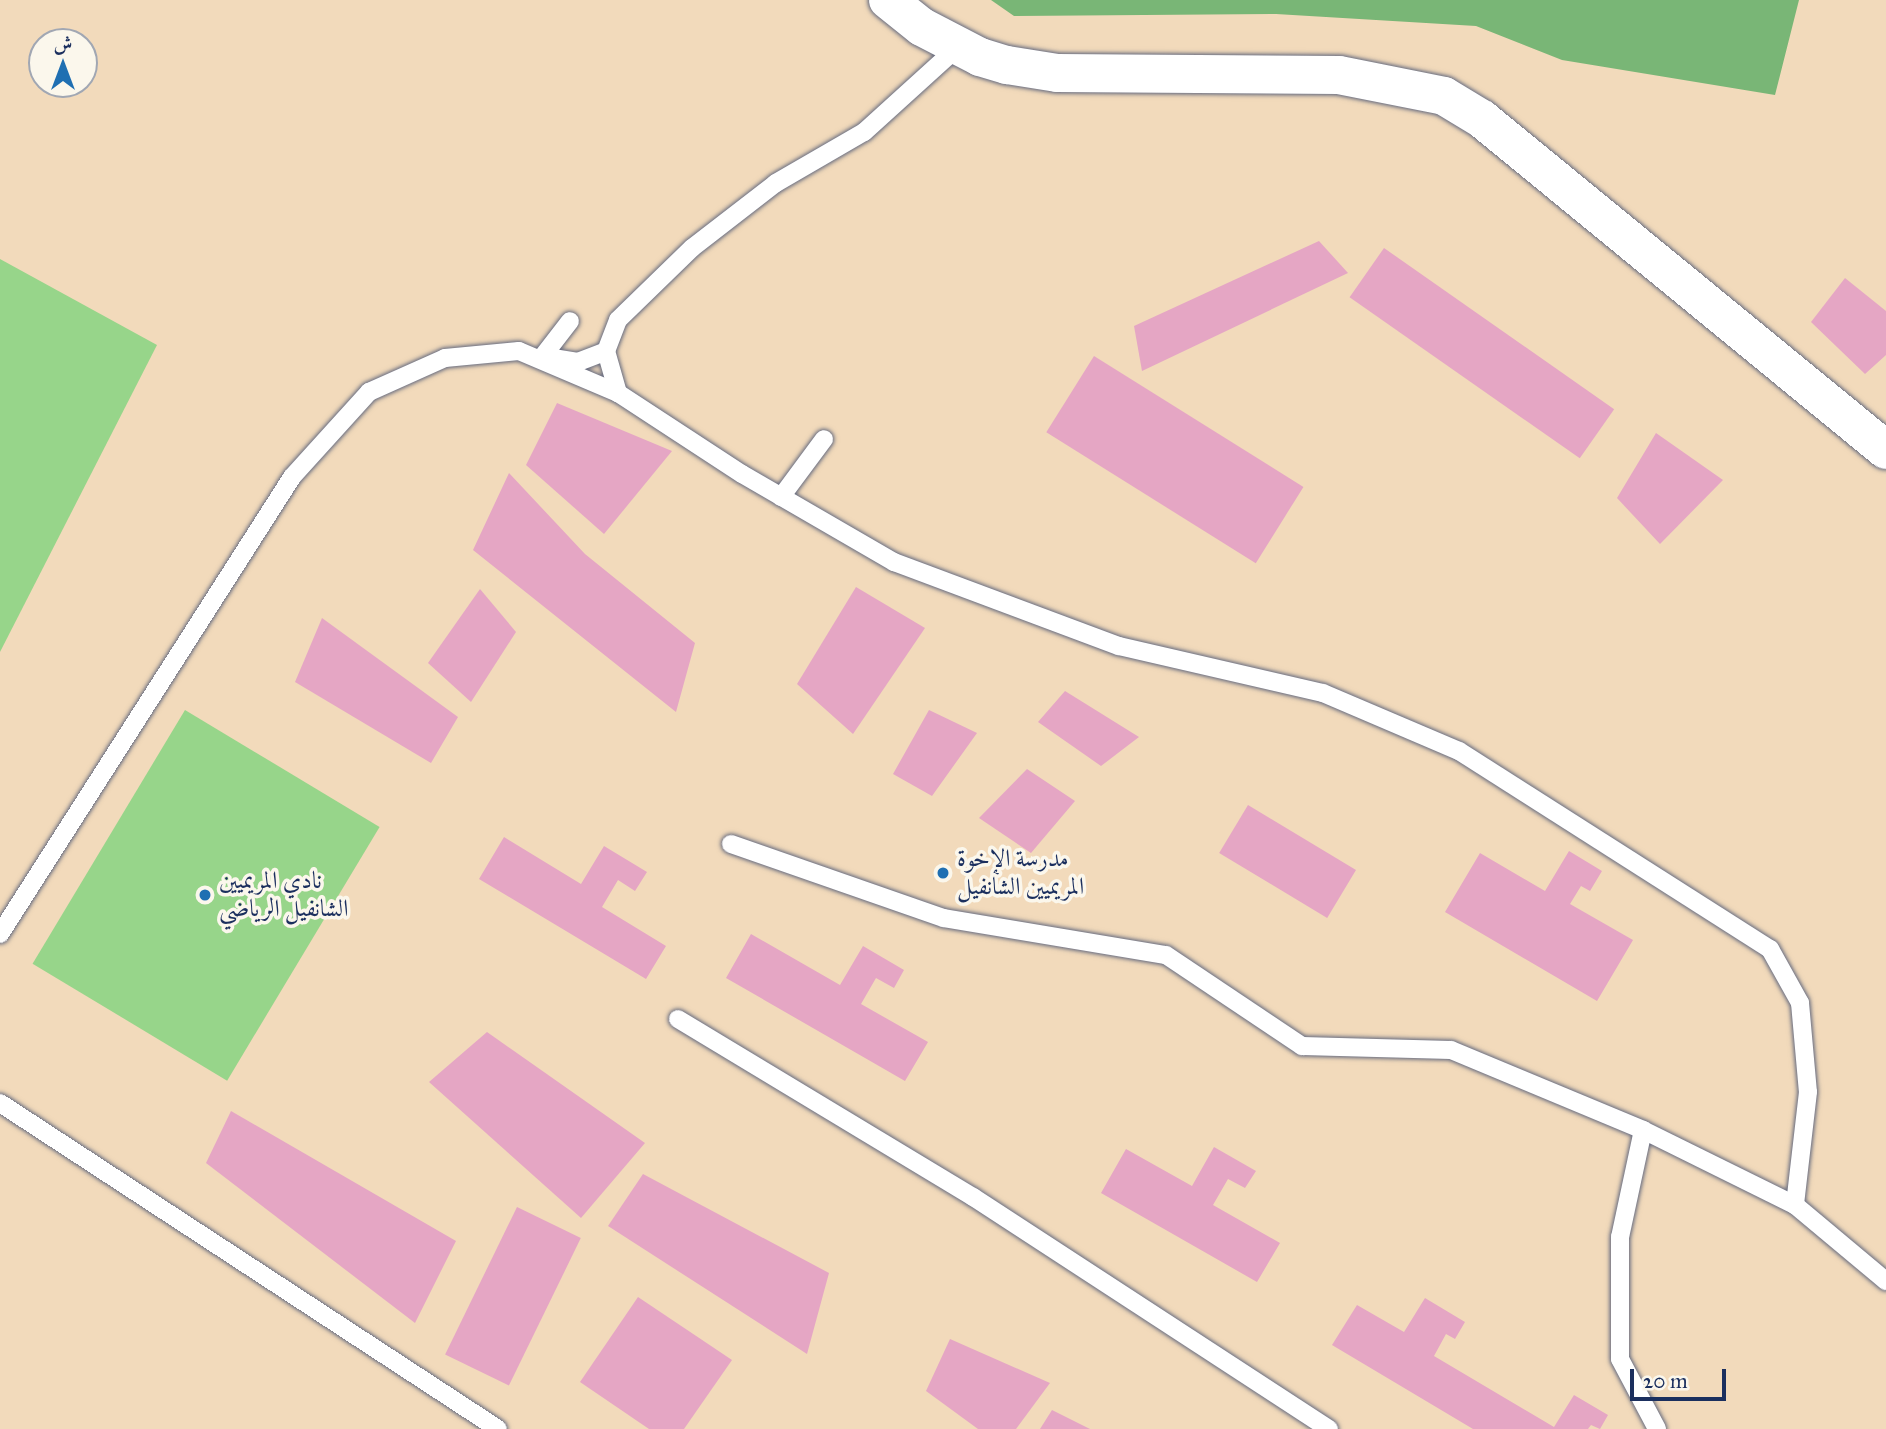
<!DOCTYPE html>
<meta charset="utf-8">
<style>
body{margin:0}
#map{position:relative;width:1886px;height:1429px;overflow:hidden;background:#f2dabb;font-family:"IM FELL Great Primer",Amiri,serif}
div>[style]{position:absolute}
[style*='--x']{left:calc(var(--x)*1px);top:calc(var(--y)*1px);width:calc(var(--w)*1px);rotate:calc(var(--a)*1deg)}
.green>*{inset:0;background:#97d58a;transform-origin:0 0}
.forest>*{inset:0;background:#79b676}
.building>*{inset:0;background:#e5a6c4;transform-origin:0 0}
.roads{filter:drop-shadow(0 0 2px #666b7f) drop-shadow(0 0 2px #666b7f)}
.service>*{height:18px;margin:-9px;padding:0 9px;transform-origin:9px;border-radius:9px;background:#fff}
.tertiary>*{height:38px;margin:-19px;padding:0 19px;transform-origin:19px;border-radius:19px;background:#fff}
.dots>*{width:19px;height:19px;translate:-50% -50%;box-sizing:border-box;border:4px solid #fbf7ec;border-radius:50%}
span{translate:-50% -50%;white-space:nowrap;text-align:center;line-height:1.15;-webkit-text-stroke:7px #fbf7ec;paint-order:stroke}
.poi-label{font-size:24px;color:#1b2f5e}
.left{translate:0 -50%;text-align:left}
.north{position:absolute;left:28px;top:28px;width:70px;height:70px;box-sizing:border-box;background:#fbf7ec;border:2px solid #a1a7b3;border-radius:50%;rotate:0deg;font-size:19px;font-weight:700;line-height:28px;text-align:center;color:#1b2f5e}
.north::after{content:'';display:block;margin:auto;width:24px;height:32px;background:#1f6fb2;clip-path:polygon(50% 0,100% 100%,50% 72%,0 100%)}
.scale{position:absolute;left:1630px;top:1369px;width:96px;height:32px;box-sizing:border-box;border:4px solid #1b2f5e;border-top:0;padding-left:9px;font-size:21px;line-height:24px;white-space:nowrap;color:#1b2f5e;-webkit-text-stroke:5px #fbf7ec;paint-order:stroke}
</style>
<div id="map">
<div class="green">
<i style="clip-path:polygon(0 259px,157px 345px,0 652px)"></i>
<i style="left:185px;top:710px;width:227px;height:296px;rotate:31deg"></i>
</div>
<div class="forest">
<i style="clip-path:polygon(991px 0,1799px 0,1775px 95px,1562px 60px,1476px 26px,1276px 14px,1014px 16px)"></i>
</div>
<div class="building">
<i style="clip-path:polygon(1319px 241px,1348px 273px,1142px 371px,1134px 326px)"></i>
<i style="left:1384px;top:248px;width:281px;height:60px;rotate:35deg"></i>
<i style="clip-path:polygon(1845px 278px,1886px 311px,1886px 355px,1865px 374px,1811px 322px)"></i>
<i style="left:1094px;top:356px;width:247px;height:90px;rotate:32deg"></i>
<i style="clip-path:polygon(557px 403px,672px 451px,604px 534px,526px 465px)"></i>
<i style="clip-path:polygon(1656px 433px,1723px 480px,1660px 544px,1617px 498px)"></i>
<i style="clip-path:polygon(509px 473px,585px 554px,695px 643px,676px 712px,473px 550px)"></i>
<i style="clip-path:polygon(856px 587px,925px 628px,853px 734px,797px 684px)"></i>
<i style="clip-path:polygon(480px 589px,516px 632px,471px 702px,428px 663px)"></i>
<i style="clip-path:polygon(322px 618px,458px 717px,431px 763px,295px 682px)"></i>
<i style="clip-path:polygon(1065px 691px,1139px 737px,1101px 766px,1038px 722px)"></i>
<i style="clip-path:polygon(929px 710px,977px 733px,932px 796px,893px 774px)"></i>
<i style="clip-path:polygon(1027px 769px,1075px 801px,1031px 853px,979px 818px)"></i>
<i style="left:1248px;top:805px;width:126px;height:56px;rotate:31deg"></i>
<i style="clip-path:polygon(504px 837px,581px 884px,604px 846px,647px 872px,635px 891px,618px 880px,602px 907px,666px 946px,646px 979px,479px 879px)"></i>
<i style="clip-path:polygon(1569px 851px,1602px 871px,1590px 891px,1581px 886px,1570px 904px,1633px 940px,1597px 1001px,1445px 912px,1480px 853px,1545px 891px)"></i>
<i style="clip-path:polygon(751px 934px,840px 985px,863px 946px,904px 970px,894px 988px,876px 978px,861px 1004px,928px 1042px,905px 1081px,726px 978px)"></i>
<i style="clip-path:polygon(487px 1032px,645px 1143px,581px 1218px,429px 1082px)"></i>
<i style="clip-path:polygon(231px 1111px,456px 1241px,415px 1323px,206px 1163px)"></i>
<i style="clip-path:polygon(1214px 1147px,1256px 1171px,1245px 1188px,1228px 1179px,1213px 1205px,1280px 1243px,1257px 1282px,1101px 1193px,1126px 1149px,1192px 1186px)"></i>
<i style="clip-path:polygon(643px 1174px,829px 1273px,807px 1354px,608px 1226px)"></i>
<i style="left:517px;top:1207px;width:71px;height:164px;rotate:26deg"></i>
<i style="clip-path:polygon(638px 1297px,732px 1360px,684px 1429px,649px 1429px,580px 1382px)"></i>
<i style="clip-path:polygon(1425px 1298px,1465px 1322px,1455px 1339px,1446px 1334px,1434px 1356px,1554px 1427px,1574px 1395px,1608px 1415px,1600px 1429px,1591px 1425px,1588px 1429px,1473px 1429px,1332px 1345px,1357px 1305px,1404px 1332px)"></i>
<i style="clip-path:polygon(950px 1339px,1050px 1383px,1016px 1429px,978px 1429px,926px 1391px)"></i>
<i style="clip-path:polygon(1052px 1410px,1090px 1429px,1040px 1429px)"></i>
</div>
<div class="roads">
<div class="service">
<i style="--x:959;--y:46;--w:128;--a:137.8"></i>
<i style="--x:864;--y:132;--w:102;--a:149.9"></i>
<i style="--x:776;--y:183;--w:106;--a:142.3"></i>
<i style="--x:692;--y:248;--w:103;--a:135.8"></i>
<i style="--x:618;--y:320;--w:33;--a:111"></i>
<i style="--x:606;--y:351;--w:44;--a:74.1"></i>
<i style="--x:618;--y:393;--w:148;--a:33.2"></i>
<i style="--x:742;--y:474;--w:176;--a:30.1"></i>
<i style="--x:894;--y:562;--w:240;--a:20.5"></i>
<i style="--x:1119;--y:646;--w:209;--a:13"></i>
<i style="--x:1323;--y:693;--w:148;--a:23.1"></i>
<i style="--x:1459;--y:751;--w:369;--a:32.5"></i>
<i style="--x:1770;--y:949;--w:62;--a:60.9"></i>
<i style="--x:1800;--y:1003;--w:89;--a:84.9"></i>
<i style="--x:1808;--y:1092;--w:114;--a:96.6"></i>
<i style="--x:1795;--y:1205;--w:119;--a:39.9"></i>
<i style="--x:543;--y:356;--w:44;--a:-52.4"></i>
<i style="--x:553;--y:358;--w:25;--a:9"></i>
<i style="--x:578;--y:362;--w:30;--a:-21"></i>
<i style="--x:781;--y:497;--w:72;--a:-53.4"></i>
<i style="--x:731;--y:844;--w:225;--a:19.2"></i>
<i style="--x:944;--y:918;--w:225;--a:9.5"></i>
<i style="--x:1166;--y:955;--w:164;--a:33.8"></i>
<i style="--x:1302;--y:1046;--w:149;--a:1.5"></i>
<i style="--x:1451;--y:1050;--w:208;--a:22.6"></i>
<i style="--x:1643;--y:1130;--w:109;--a:102.1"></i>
<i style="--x:1620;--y:1237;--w:122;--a:90"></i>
<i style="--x:1620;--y:1359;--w:79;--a:62.1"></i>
<i style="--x:0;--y:934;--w:542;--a:-57.42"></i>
<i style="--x:292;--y:477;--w:115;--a:-47.8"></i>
<i style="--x:369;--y:392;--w:83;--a:-24.1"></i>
<i style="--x:445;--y:358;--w:74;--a:-5.4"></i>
<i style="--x:519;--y:351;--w:108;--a:23"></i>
<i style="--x:678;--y:1019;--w:345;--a:31.1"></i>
<i style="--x:973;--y:1197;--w:425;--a:33.1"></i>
<i style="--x:0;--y:1103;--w:595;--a:33.21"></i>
<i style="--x:1643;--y:1130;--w:169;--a:26.3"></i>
</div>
<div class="tertiary">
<i style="--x:888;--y:0;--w:43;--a:38.5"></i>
<i style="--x:922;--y:27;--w:65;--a:27.3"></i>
<i style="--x:980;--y:57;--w:28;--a:17"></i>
<i style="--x:1007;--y:65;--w:51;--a:9.1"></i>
<i style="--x:1057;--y:73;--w:282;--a:0.4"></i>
<i style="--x:1339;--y:75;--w:107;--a:11.3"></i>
<i style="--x:1444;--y:96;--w:44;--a:31.2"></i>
<i style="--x:1482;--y:119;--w:522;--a:39.33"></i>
</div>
</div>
<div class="dots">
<i style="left:943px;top:873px;background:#1f6fb2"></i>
<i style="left:205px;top:895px;background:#1f6fb2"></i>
</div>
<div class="poi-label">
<span class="left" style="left:957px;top:873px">مدرسة الإخوة<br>المريميين الشانفيل</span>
<span class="left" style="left:219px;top:895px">نادي المريميين<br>الشانفيل الرياضي</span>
</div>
<div class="north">ش</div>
<div class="scale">20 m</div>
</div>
